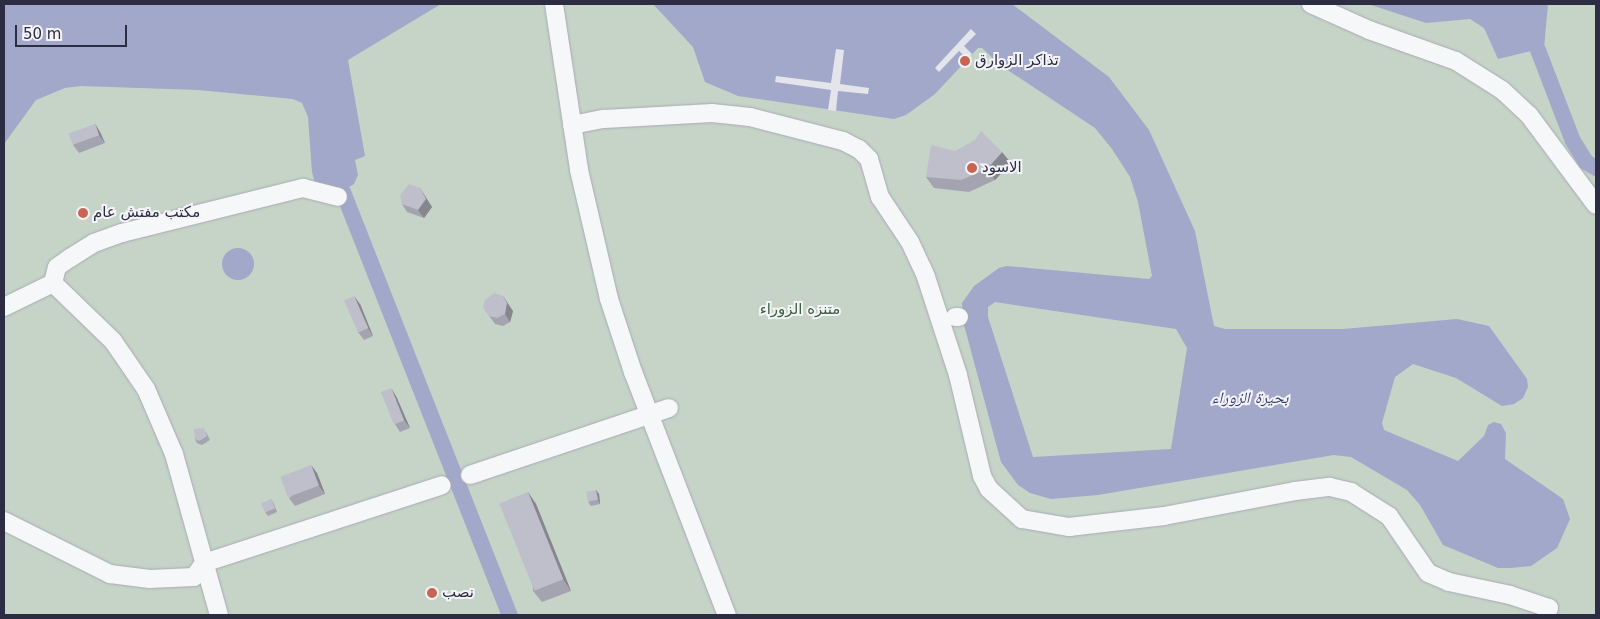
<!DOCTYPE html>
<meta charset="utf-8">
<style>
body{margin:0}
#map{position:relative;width:1600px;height:619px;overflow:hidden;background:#e4e4eb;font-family:"DejaVu Sans","Noto Naskh Arabic",sans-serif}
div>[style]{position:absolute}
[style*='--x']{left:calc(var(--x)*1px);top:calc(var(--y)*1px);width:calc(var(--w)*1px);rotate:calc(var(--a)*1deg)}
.green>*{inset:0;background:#c5d4c6;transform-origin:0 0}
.water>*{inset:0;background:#a1a8c9}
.round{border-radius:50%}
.pier>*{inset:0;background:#e4e4eb}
.canal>*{height:16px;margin:-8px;padding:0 8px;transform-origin:8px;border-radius:8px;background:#a1a8c9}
.roads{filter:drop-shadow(0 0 1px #a9a9b5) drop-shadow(0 0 1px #a9a9b5)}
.minor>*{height:18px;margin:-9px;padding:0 9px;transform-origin:9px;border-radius:9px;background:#f6f7f9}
.wall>*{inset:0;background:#a3a4af}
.shaded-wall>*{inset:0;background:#85868e}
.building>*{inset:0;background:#bebfcb;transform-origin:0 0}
.dots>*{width:14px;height:14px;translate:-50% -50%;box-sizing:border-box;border:2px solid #f4f4f8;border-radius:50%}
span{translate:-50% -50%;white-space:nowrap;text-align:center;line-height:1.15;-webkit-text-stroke:4px #f4f4f8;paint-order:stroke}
.poi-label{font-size:15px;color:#2c2d43}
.left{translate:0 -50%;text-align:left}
.park-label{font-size:15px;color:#3a5e3f}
.water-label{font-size:16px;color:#384075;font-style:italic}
.frame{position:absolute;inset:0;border:5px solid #2c2d43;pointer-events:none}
.scale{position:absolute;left:15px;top:25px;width:112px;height:22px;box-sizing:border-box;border:2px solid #2c2d43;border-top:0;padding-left:6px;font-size:15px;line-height:18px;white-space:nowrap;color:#2c2d43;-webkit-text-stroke:4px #f4f4f8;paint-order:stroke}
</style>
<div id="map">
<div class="green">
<i style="left:4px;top:4px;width:1592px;height:611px"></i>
</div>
<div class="water">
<i style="clip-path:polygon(4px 4px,441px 4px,348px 60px,365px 156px,355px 160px,358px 175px,354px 184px,339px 193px,315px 183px,312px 172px,308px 117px,302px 103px,293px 99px,198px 90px,81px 86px,65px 88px,36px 100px,4px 144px)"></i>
<i style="clip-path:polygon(evenodd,653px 4px,1012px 4px,1109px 77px,1149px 130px,1195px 231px,1214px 326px,1225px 329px,1343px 329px,1457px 319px,1489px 326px,1527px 379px,1528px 387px,1523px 398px,1514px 404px,1502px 406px,1456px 378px,1413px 364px,1395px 377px,1382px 423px,1384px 430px,1458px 461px,1484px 436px,1488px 425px,1494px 422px,1501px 424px,1506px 433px,1505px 459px,1563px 499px,1570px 519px,1557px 548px,1531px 566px,1510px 568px,1498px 568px,1443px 545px,1420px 505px,1407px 490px,1351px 457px,1334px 455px,1098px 495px,1051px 499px,1030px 493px,1018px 485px,1001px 462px,964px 325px,962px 303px,974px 286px,999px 268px,1007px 266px,1149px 279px,1152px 276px,1138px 202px,1130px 177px,1112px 149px,1095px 128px,1000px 65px,982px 48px,978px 48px,935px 94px,906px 115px,894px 119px,738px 96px,705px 82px,693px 47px,653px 4px,995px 302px,1176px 329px,1187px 348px,1171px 449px,1033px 457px,988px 317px,988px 307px,995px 302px)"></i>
<i style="clip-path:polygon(1368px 4px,1548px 4px,1544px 48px,1498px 59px,1484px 28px,1470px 19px,1426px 23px)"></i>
<i class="round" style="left:222px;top:248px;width:32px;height:32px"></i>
</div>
<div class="pier">
<i style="clip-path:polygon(971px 29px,976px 34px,964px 46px,972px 54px,968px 59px,959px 51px,939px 72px,935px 68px)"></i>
<i style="clip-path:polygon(836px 49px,844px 50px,840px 84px,869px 88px,868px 94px,838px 91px,836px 111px,828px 110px,831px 90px,775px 82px,776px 76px,831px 83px)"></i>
</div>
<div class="canal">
<i style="--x:1538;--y:50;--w:97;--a:69"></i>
<i style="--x:1573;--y:141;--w:25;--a:58"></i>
<i style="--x:1586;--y:162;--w:12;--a:31"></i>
<i style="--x:343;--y:192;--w:455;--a:68.5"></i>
</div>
<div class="roads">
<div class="minor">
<i style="--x:554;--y:4;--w:168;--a:81.4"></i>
<i style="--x:579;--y:170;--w:132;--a:76.9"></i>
<i style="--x:609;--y:299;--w:77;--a:71.8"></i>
<i style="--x:633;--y:372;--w:261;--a:68.9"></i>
<i style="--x:1311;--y:4;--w:64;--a:24.1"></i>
<i style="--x:1369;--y:30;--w:92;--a:19.6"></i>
<i style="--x:1456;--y:61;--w:54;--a:32.2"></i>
<i style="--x:1502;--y:90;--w:37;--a:43"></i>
<i style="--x:1529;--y:115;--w:112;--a:53.3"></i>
<i style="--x:572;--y:125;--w:33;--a:-11"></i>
<i style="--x:604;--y:119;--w:108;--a:-3.2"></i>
<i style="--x:712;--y:113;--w:38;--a:6"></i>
<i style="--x:750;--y:117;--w:96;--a:14.5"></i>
<i style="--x:843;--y:141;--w:18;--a:27"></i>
<i style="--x:859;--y:149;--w:14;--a:45"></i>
<i style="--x:869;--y:159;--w:40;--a:74"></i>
<i style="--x:880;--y:197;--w:54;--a:56.3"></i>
<i style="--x:910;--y:242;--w:38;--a:65"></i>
<i style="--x:926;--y:277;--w:103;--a:71.9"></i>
<i style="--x:958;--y:375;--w:104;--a:76.6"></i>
<i style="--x:982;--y:476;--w:15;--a:62"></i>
<i style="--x:989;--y:489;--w:45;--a:42.3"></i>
<i style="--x:1022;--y:519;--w:48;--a:9.7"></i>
<i style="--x:1069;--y:527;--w:96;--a:-6.6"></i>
<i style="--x:1164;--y:516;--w:133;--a:-10.8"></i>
<i style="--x:1295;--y:491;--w:35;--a:-7"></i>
<i style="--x:1330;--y:487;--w:22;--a:13"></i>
<i style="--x:1351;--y:492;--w:45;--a:32.3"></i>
<i style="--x:1389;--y:516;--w:69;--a:55.6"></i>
<i style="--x:1428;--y:573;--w:23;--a:23"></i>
<i style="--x:1449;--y:582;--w:62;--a:12"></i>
<i style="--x:1510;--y:595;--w:41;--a:18.4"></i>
<i style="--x:1549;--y:608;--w:8;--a:113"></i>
<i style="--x:53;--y:283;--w:83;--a:44"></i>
<i style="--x:113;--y:341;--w:58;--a:55.5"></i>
<i style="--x:146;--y:389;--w:71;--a:66.7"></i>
<i style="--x:174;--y:454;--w:167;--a:74.4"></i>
<i style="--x:53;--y:283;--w:16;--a:-76"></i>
<i style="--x:57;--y:267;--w:16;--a:-35"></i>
<i style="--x:70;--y:258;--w:28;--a:-32"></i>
<i style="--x:94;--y:243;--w:30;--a:-20"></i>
<i style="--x:122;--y:233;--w:187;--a:-14"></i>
<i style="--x:303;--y:188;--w:36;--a:14"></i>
<i style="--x:4;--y:307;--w:55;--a:-26.1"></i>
<i style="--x:955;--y:317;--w:4;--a:0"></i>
<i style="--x:470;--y:475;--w:210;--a:-18.6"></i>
<i style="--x:4;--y:521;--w:119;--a:26.6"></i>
<i style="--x:110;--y:574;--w:40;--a:7.1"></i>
<i style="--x:150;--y:579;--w:44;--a:-2.6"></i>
<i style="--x:194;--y:577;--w:17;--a:-54"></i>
<i style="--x:204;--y:563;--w:250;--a:-18.1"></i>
</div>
</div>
<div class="wall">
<i style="clip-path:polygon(95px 124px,100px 132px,105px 143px,79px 153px,73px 145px)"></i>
<i style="clip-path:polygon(955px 151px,1011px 163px,995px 180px,969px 192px,934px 188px,926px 177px)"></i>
<i style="clip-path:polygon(425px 196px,432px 207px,424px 218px,407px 212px,402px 204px)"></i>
<i style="clip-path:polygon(360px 304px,373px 336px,364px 340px,358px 332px)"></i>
<i style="clip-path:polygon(483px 307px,513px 311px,510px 322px,503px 326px,495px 324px)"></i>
<i style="clip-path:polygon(396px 396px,410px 428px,400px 432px,395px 424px)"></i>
<i style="clip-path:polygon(206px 432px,210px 440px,202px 445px,197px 443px,195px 439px)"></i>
<i style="clip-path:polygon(317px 473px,325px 494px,295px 506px,289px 498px)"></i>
<i style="clip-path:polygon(596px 490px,599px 494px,600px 504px,591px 506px,588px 502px)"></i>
<i style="clip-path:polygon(528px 492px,536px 504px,571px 591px,542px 602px,533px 591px)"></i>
<i style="clip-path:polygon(271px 499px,274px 504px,277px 512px,268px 516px,265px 512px)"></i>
</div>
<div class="shaded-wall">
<i style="clip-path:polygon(95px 124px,100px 132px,105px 143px,99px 135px)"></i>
<i style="clip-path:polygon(1002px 152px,1011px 163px,995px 180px,987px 169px)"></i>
<i style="clip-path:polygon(420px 188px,425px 196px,432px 207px,424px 218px,418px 210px)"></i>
<i style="clip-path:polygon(354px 296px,360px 304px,373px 336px,368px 328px)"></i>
<i style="clip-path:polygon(503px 296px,513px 311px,510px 322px,505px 314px)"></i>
<i style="clip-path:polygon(391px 388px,396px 396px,410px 428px,404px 420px)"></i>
<i style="clip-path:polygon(311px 465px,317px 473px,325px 494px,319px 486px)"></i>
<i style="clip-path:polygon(596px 490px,599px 494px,600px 504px,598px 500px)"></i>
<i style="clip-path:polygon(528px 492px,536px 504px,571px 591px,563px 579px)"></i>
</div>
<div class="building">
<i style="left:95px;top:124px;width:12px;height:28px;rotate:70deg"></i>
<i style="clip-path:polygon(981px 131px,1002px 152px,987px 169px,961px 180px,926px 177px,931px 145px,955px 151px,975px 140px)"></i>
<i style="clip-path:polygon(409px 184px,420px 188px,426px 199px,418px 210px,402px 204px,400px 195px)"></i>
<i style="clip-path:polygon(494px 293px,503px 296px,507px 303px,505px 314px,497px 318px,489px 316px,483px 307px,485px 300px)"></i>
<i style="left:354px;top:296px;width:35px;height:11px;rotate:66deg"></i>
<i style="left:391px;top:388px;width:35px;height:11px;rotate:68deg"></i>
<i style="clip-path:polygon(204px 428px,207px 436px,199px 441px,195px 439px,194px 429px)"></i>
<i style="left:311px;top:465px;width:22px;height:33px;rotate:69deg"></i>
<i style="left:596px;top:490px;width:10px;height:10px;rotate:79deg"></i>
<i style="left:528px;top:492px;width:94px;height:31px;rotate:68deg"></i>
<i style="left:271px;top:499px;width:10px;height:11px;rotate:66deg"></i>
</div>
<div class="dots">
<i style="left:965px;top:61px;background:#c86451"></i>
<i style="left:972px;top:168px;background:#c86451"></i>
<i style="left:83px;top:213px;background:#c86451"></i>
<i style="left:432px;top:593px;background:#c86451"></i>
</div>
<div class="poi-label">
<span class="left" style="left:975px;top:61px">تذاكر الزوارق</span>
<span class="left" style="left:982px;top:168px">الاسود</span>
<span class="left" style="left:93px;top:213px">مكتب مفتش عام</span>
<span class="left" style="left:442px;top:593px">نصب</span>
</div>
<div class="park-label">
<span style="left:800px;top:310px">متنزه الزوراء</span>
</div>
<div class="water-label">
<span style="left:1250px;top:398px">بحيرة الزوراء</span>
</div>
<div class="frame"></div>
<div class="scale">50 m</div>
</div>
